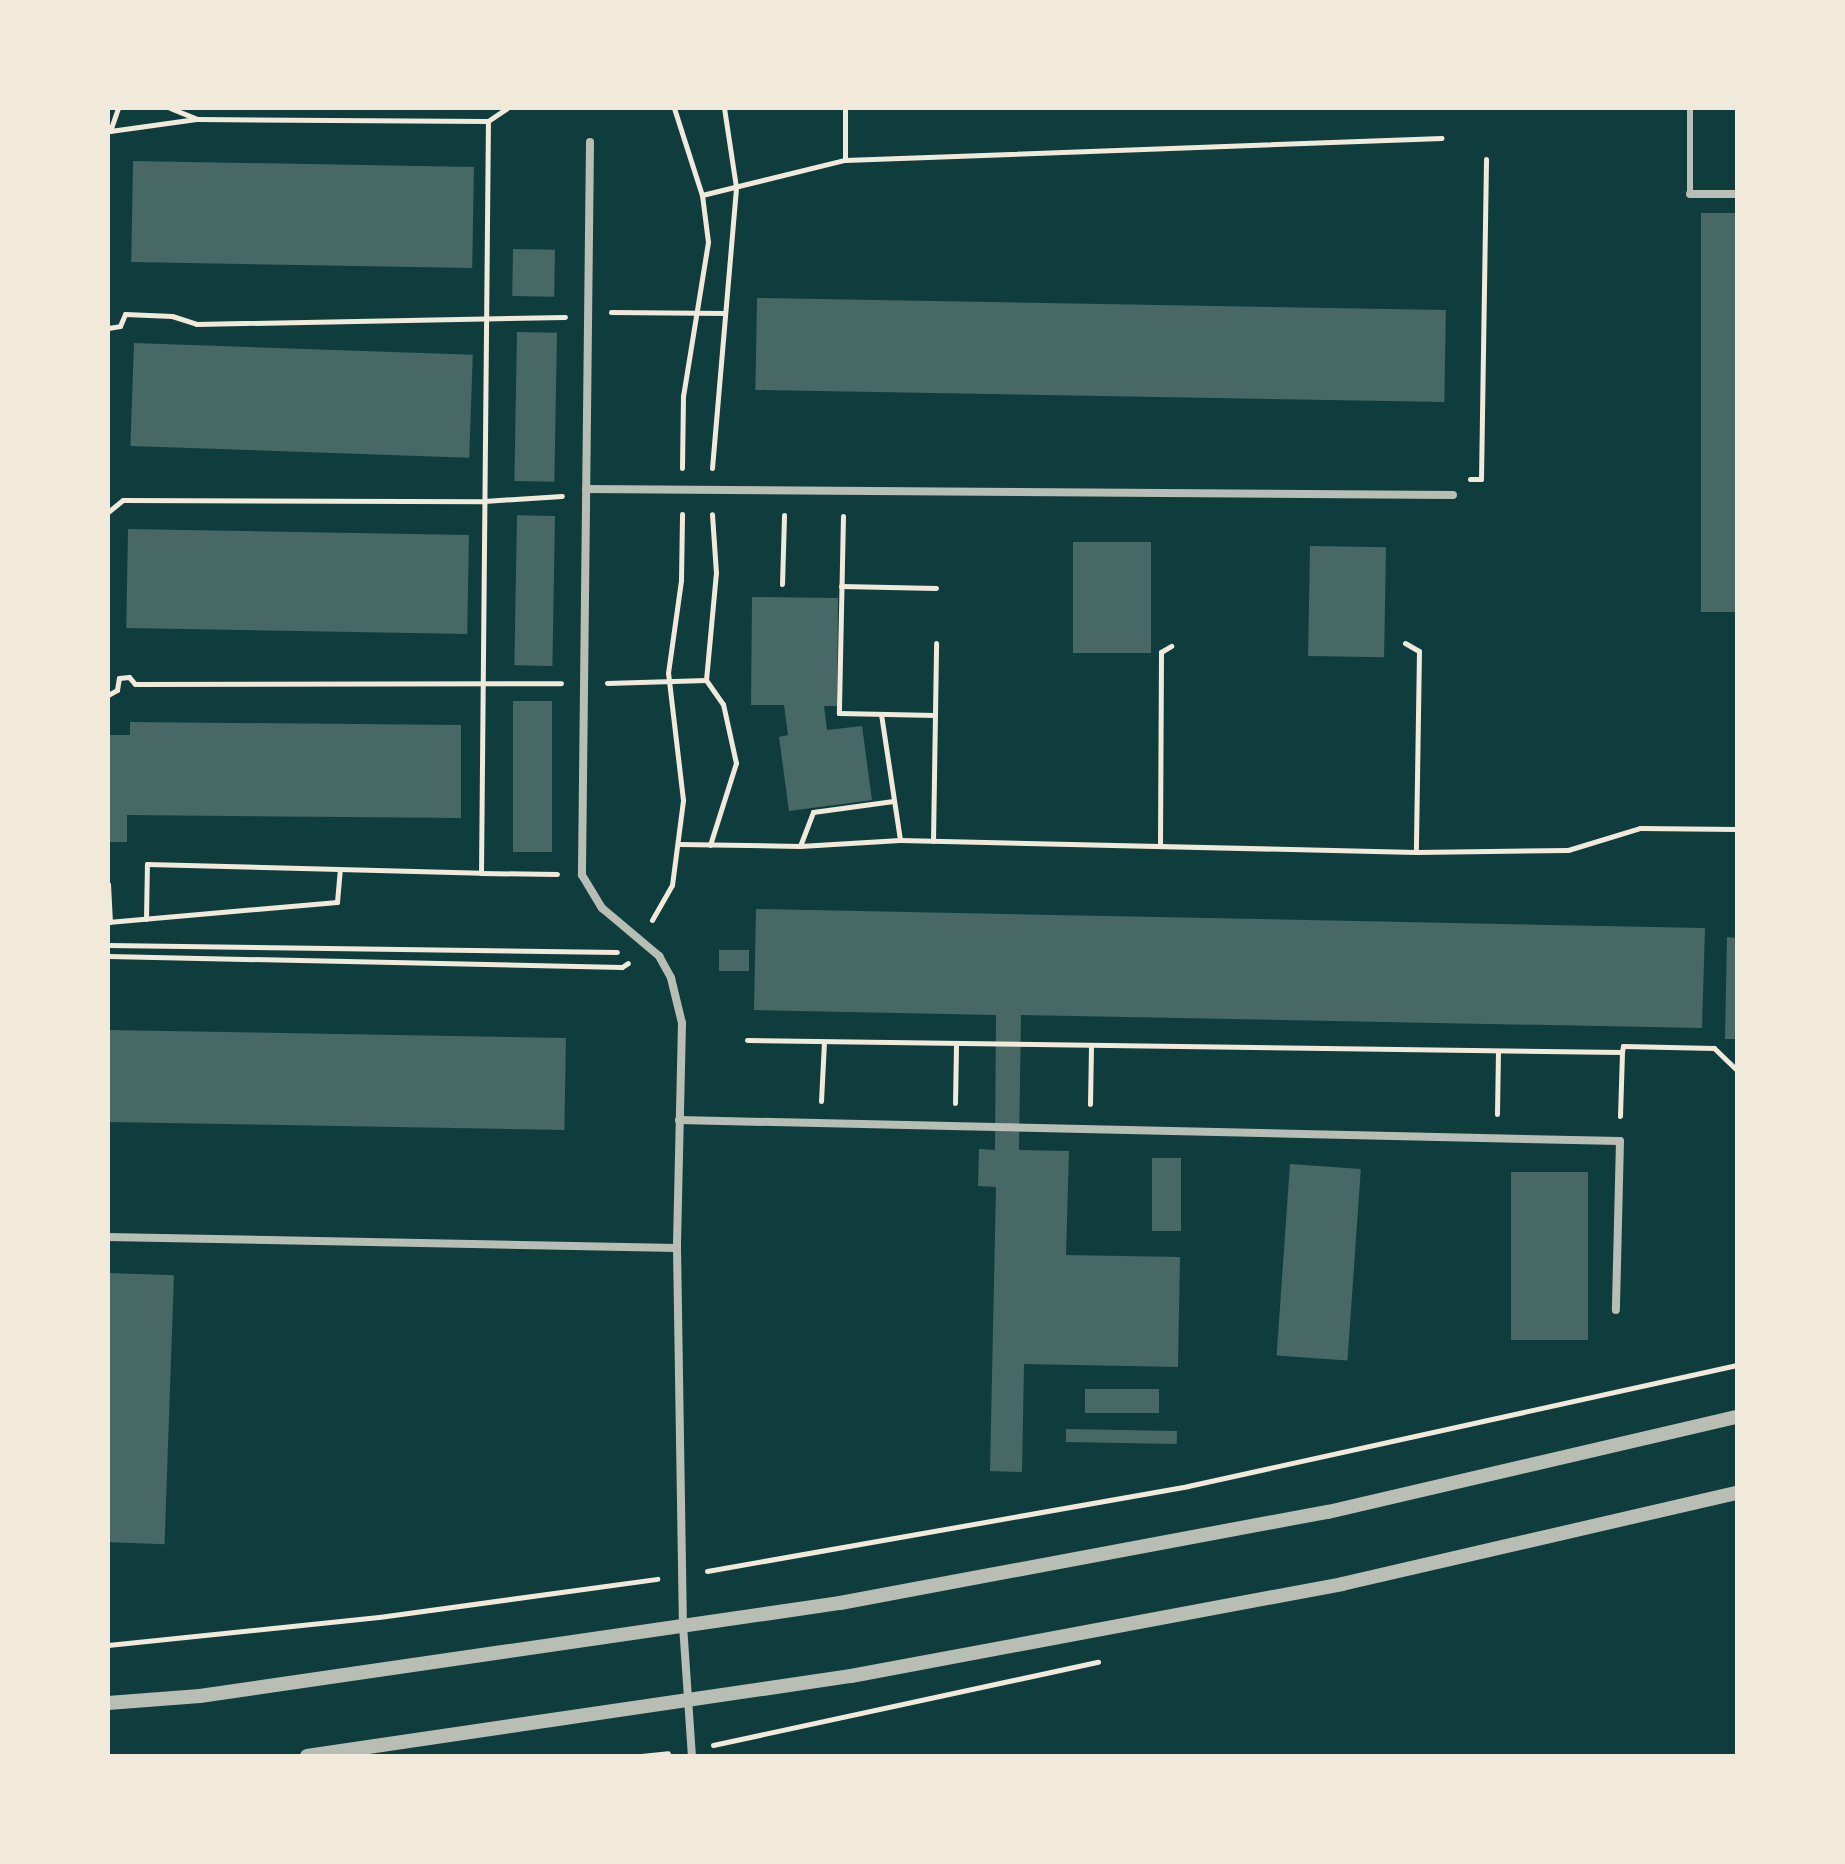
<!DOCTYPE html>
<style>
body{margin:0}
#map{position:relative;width:1845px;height:1864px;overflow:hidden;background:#0f3d3e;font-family:Cabin,sans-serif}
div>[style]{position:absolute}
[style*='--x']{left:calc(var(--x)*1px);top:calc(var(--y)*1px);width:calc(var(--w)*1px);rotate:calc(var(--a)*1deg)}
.building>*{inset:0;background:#486865;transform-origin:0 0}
.path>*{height:5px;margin:-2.5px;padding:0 2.5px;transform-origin:2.5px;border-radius:2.5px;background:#f1e9da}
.service>*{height:6px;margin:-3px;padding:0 3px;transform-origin:3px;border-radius:3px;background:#b8beb3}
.minor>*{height:8px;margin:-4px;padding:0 4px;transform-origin:4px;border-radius:4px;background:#b8beb3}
.tertiary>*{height:14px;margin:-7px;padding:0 7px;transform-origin:7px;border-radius:7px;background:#b8beb3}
span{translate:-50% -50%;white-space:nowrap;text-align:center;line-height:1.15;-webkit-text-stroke:6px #f1e9da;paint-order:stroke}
.frame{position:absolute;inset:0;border:110px solid #f1e9da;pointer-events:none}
</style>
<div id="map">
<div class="building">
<i style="left:133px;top:161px;width:341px;height:101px;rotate:1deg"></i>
<i style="left:1701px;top:213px;width:36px;height:399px"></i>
<i style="left:513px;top:249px;width:42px;height:47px;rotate:1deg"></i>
<i style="left:757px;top:298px;width:689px;height:92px;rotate:1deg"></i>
<i style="left:517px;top:332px;width:40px;height:149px;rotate:1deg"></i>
<i style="left:134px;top:343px;width:339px;height:103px;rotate:2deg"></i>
<i style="left:555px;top:516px;width:150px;height:38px;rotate:91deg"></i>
<i style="left:128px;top:529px;width:341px;height:99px;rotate:1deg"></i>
<i style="left:1073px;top:542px;width:78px;height:111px"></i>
<i style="left:1310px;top:546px;width:76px;height:110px;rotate:1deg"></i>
<i style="clip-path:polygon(752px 597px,838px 598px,837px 706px,824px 706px,827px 730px,862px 726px,872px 800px,789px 811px,779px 737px,788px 735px,784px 705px,751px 705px)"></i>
<i style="left:513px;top:701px;width:39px;height:151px"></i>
<i style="clip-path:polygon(130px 722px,461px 725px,461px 818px,127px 815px,127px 842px,108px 842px,108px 735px,130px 735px)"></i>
<i style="clip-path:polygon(756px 909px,1705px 928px,1702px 1028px,1021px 1015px,1019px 1150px,1069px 1151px,1066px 1255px,1180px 1257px,1178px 1367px,1024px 1364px,1022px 1472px,990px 1471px,996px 1187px,978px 1186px,979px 1149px,995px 1150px,996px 1015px,754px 1010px)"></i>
<i style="clip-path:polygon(1727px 937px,1737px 938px,1737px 1039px,1725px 1039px)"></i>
<i style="left:719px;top:950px;width:30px;height:21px"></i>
<i style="left:108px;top:1030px;width:458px;height:92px;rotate:1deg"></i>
<i style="left:1152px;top:1158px;width:29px;height:73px"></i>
<i style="left:1290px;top:1164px;width:71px;height:192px;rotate:4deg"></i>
<i style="left:1511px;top:1172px;width:77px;height:168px"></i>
<i style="left:108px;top:1273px;width:66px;height:269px;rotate:2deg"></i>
<i style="left:1085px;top:1389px;width:74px;height:24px"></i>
<i style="left:1066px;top:1429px;width:111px;height:13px;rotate:1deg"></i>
</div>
<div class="path">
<i style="--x:118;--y:108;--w:24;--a:109"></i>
<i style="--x:110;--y:131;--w:87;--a:-7.9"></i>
<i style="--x:170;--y:108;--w:29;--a:22"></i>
<i style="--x:197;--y:119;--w:291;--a:0.4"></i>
<i style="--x:488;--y:121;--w:23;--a:-34"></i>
<i style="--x:674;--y:108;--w:91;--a:72.2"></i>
<i style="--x:702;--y:195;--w:47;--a:82.7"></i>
<i style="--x:708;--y:242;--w:156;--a:99.2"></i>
<i style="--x:683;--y:396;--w:72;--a:90.8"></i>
<i style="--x:845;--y:108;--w:52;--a:90"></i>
<i style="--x:702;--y:195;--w:147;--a:-13.8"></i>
<i style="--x:845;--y:160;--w:597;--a:-2.11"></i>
<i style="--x:611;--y:312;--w:114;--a:0.5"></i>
<i style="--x:108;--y:328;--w:12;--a:-9"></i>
<i style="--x:120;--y:326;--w:13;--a:-67"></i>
<i style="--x:125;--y:314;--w:47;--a:2.4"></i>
<i style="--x:172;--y:316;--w:25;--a:18"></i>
<i style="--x:196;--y:324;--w:369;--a:-1.1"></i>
<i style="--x:712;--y:468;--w:282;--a:-85.1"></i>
<i style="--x:736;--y:187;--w:80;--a:-98.6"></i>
<i style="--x:1470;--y:479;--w:11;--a:0"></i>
<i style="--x:1481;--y:479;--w:320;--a:-89.1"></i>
<i style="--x:108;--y:512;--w:19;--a:-39"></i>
<i style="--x:123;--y:500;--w:361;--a:0.2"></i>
<i style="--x:484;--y:501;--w:78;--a:-3.7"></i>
<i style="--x:843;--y:516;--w:197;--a:91.2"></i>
<i style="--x:839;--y:713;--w:96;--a:1.2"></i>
<i style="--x:782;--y:584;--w:69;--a:-88.3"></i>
<i style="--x:841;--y:586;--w:95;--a:1.2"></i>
<i style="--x:1405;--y:643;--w:16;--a:30"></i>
<i style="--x:1419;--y:651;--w:201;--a:90.9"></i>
<i style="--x:706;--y:680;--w:29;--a:55"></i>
<i style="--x:723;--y:704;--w:60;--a:77.6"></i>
<i style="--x:736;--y:763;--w:86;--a:107.6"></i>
<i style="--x:607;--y:683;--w:99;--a:-1.7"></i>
<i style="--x:706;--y:680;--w:107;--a:-84.7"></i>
<i style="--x:716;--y:573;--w:59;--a:-93.9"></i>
<i style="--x:108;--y:695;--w:10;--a:-29"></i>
<i style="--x:117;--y:690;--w:12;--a:-81"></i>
<i style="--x:119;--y:678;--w:10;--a:-6"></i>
<i style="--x:129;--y:677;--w:9;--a:49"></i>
<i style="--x:135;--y:684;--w:426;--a:-0.1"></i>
<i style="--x:881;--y:714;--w:127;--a:81.4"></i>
<i style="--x:933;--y:841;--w:198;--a:-89.1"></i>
<i style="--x:679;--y:844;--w:121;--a:0.9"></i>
<i style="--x:800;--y:846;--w:100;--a:-3.4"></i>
<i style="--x:900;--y:840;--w:516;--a:1.33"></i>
<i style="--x:1416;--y:852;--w:152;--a:-0.8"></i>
<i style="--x:1568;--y:850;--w:75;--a:-17"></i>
<i style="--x:1640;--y:828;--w:97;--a:0.6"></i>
<i style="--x:1160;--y:845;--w:193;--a:-89.7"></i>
<i style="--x:1161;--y:652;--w:12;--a:-31"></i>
<i style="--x:800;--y:846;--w:36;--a:-69"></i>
<i style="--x:813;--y:812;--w:81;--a:-7.8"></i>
<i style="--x:481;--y:873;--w:76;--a:0.8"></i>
<i style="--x:108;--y:884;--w:38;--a:87"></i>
<i style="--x:146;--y:919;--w:55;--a:-89"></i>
<i style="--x:147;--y:864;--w:334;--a:1.5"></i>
<i style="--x:481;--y:873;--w:752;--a:-89.47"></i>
<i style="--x:652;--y:920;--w:40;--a:-60.3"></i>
<i style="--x:672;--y:885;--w:86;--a:-82.6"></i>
<i style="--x:683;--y:800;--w:128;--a:-96.7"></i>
<i style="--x:668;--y:673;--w:94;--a:-82"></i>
<i style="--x:681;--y:580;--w:66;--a:-89.1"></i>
<i style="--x:108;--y:922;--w:230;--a:-5"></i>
<i style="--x:337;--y:902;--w:32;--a:-85"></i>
<i style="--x:108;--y:945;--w:509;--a:0.79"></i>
<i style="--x:108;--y:956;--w:514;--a:1.23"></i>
<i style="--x:622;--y:967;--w:7;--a:-34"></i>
<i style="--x:747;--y:1040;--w:875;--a:0.79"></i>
<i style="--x:1622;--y:1052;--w:64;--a:91.8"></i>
<i style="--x:1622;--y:1052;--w:6;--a:-81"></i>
<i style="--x:1623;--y:1046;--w:91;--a:1.3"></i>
<i style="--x:1714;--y:1048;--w:32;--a:44"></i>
<i style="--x:821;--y:1101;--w:59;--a:-87.1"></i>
<i style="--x:955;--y:1103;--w:59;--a:-89"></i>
<i style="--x:1090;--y:1104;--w:58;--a:-89"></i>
<i style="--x:1497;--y:1114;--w:63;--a:-89.1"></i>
<i style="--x:707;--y:1571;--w:488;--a:-10"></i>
<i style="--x:1188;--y:1486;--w:562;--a:-12.43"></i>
<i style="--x:108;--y:1645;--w:272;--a:-5.9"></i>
<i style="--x:379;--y:1617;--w:281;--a:-7.8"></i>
<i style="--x:713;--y:1745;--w:394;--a:-12.2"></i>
<i style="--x:641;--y:1756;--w:27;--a:-6"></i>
</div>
<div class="service">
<i style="--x:1690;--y:194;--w:86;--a:-90"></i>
</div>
<div class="minor">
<i style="--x:590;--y:142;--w:733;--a:90.63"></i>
<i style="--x:582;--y:875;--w:39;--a:59"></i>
<i style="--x:602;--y:908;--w:75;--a:40.1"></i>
<i style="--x:659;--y:956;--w:25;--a:61"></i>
<i style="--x:671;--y:978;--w:46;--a:76.3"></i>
<i style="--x:682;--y:1023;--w:225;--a:91.3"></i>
<i style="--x:677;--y:1248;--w:377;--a:89.1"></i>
<i style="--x:683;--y:1625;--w:131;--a:86.1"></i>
<i style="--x:1690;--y:194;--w:47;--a:0"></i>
<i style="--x:586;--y:489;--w:867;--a:0.4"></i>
<i style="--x:679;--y:1120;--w:941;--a:1.28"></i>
<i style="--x:1620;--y:1141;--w:169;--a:91.4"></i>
<i style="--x:108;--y:1237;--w:569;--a:1.11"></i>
</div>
<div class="tertiary">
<i style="--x:108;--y:1703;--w:92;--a:-4.4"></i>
<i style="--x:200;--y:1696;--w:647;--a:-8.27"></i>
<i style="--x:840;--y:1603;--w:496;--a:-10.6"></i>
<i style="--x:1328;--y:1512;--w:420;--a:-13.1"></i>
<i style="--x:307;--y:1756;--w:550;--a:-8.37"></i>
<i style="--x:851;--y:1676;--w:500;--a:-10.6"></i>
<i style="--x:1342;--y:1584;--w:405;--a:-13"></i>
</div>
<div class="frame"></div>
</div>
